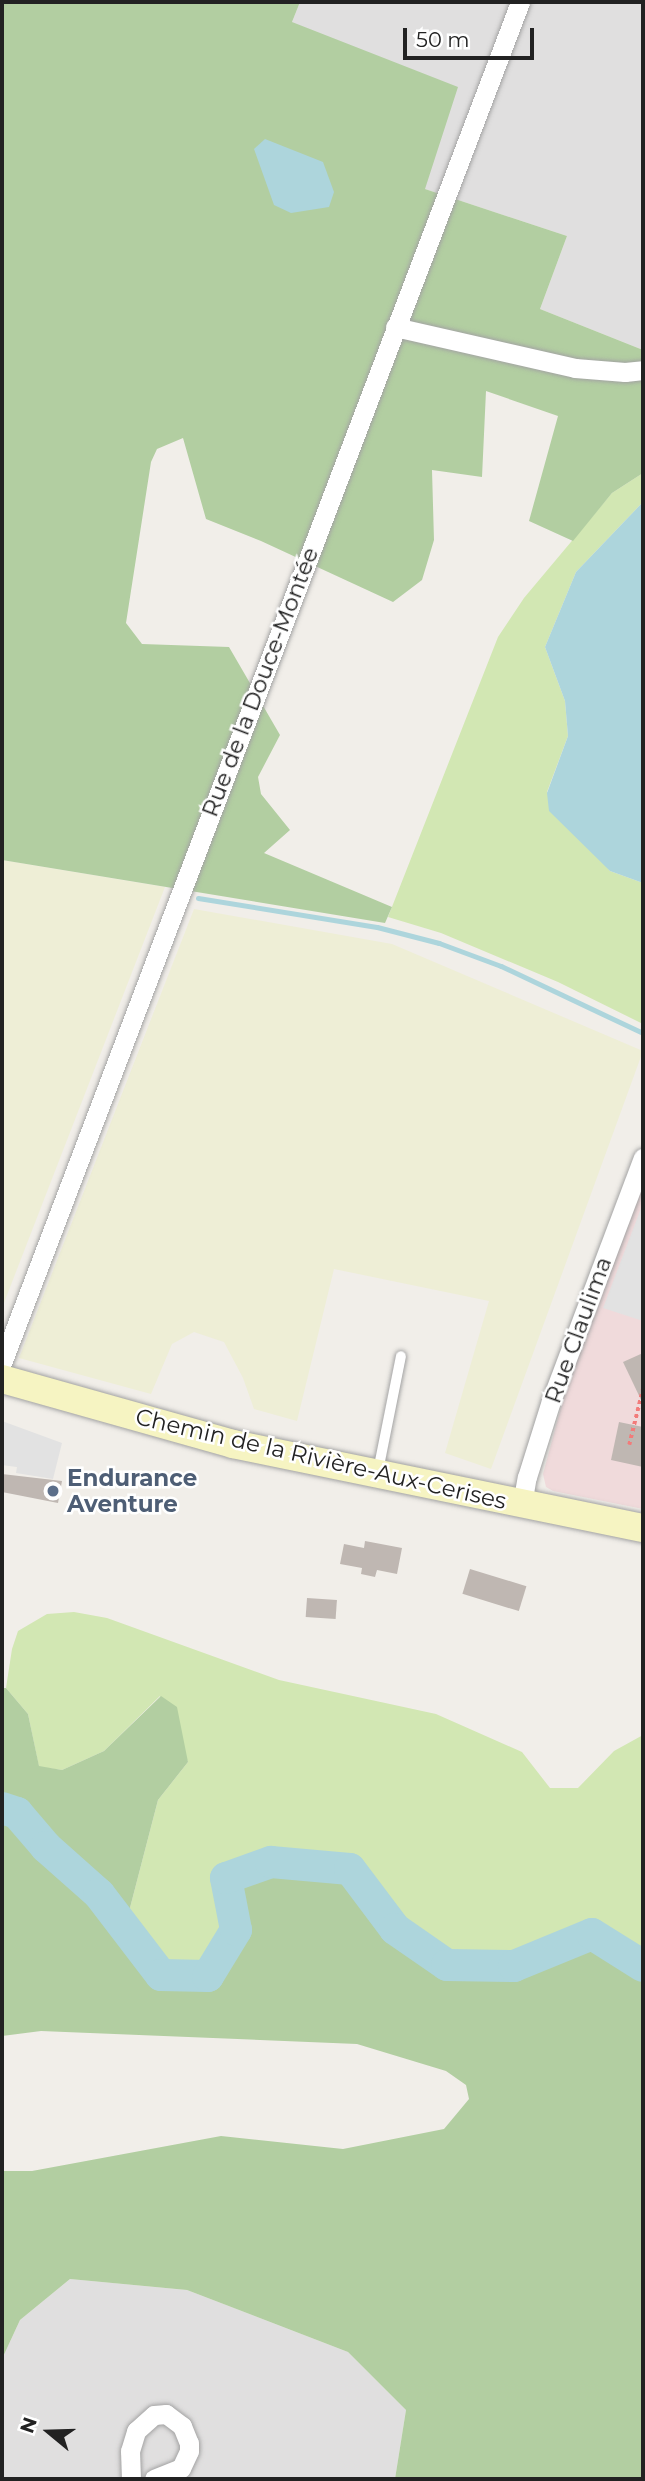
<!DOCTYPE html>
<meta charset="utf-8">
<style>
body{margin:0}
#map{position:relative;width:645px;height:2481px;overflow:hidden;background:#f1eee9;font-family:Montserrat,sans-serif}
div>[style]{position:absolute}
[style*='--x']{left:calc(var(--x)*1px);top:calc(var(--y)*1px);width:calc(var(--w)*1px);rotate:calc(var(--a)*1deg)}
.residential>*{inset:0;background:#e0dfdf}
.commercial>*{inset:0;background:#f0dadb}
.farmland>*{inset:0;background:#eeeed6}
.grass>*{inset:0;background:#d2e7b3}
.forest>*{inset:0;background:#b2cea1}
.parking>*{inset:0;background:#e2e2e2}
.water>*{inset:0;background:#add5dc}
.stream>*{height:5px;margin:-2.5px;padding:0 2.5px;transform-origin:2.5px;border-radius:2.5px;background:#add5dc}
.river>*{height:32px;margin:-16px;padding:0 16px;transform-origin:16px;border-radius:16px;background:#add5dc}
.building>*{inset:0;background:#bfb7b2;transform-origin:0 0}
.path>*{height:3.5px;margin-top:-1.75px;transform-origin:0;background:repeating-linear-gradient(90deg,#f27b7a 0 3.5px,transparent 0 7px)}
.roads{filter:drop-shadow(0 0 2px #a3a3a3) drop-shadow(0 0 2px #a3a3a3)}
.lane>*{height:10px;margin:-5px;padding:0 5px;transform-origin:5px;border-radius:5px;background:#fff}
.street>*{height:19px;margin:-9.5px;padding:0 9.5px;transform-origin:9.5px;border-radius:9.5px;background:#fff}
.secondary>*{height:28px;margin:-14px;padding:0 14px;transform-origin:14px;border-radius:14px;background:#f6f4c2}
.dots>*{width:19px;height:19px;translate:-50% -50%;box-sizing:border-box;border:4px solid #fff;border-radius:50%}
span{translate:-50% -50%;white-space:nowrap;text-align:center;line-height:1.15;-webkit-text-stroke:5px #fff;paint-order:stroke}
.street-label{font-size:23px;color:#222}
.service-label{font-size:23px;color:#4e5e75;font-weight:700}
.left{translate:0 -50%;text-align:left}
.frame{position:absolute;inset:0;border:4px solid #222;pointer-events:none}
.north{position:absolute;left:14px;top:2397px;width:70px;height:70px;-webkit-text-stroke:5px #fff;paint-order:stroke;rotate:289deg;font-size:19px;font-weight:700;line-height:28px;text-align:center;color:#222}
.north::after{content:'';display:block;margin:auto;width:24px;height:32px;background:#222;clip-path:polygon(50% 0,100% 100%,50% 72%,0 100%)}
.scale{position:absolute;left:403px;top:28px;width:131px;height:32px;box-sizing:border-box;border:4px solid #222;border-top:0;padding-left:9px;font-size:21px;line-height:24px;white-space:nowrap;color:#222;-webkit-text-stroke:5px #fff;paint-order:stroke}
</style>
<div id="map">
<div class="residential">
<i style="clip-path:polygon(300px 2px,643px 2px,643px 350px,540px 309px,567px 236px,425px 189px,292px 22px)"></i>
<i style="clip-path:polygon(70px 2279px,187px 2290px,348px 2352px,406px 2410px,395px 2479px,2px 2479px,2px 2359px,20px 2320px)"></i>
</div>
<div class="commercial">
<i style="clip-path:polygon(643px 1184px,643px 1509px,553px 1491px,546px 1487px,543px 1474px,568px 1381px)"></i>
</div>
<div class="farmland">
<i style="clip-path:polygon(2px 860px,165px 887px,2px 1308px)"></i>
<i style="clip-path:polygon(194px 909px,392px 944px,643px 1051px,491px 1469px,445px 1453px,489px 1301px,334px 1269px,297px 1421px,254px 1409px,243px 1378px,224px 1342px,194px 1332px,172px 1344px,151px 1394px,19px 1358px)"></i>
</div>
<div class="grass">
<i style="clip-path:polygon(643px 473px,643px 502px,576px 572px,545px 647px,565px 701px,568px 736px,547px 792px,610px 871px,643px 883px,643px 1024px,558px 982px,441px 933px,388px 917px,498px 637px,524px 598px,612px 493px)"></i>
<i style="clip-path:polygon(74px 1612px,107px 1618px,279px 1680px,436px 1714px,522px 1752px,550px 1788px,578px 1788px,614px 1751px,643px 1735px,643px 1966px,632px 1956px,595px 1947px,514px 1966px,447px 1965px,395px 1929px,350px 1869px,226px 1878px,236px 1930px,208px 1976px,161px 1975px,125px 1927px,158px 1800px,188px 1762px,160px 1696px,104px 1751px,62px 1770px,39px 1767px,28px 1714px,6px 1688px,12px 1649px,18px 1631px,47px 1614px)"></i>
</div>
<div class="forest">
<i style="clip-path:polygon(2px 2px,300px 2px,292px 22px,458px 87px,425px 189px,567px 236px,540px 309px,643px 350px,643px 473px,612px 493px,573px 541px,529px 521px,558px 416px,486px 391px,482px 477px,432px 470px,434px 540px,422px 580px,393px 602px,261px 541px,206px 519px,183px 438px,157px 449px,151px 462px,126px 623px,142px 644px,229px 647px,280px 735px,258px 777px,261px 794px,290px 830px,264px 853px,392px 907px,385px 923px,2px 860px)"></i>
<i style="clip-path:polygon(2px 1688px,6px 1688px,28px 1714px,39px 1766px,62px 1770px,104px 1751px,161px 1696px,177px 1707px,188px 1762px,158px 1800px,125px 1927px,162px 1975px,208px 1976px,236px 1930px,226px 1878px,271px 1862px,350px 1869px,395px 1929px,447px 1965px,514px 1966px,595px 1947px,632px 1956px,643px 1966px,643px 2479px,395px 2479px,406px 2410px,348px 2352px,187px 2290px,70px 2279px,20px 2320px,2px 2359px,2px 2171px,32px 2171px,221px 2136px,343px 2149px,444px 2129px,469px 2099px,466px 2085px,446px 2071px,357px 2044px,41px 2031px,2px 2036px)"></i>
</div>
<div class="parking">
<i style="clip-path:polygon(643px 1203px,643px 1321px,603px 1308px)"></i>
<i style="clip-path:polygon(2px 1421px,62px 1443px,53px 1479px,16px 1473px,17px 1467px,2px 1465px)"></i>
</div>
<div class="water">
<i style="clip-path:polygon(265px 139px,323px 162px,334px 192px,329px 207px,291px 213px,274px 205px,254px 149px)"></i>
<i style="clip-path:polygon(643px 502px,643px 883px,610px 871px,549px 811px,547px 793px,568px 736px,565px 701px,545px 647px,576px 572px)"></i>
</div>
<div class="stream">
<i style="--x:198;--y:898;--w:181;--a:9.2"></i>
<i style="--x:377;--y:927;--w:64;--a:14.5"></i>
<i style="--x:439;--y:943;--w:66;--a:20.4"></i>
<i style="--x:501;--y:966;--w:157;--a:25.3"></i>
</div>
<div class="river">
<i style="--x:2;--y:1808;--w:16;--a:18"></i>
<i style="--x:17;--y:1813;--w:45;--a:49.5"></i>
<i style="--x:46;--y:1847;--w:71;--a:41.6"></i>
<i style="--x:99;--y:1894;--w:102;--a:52.6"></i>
<i style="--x:161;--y:1975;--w:47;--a:1.2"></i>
<i style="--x:208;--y:1976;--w:54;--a:-58.7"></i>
<i style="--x:236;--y:1930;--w:53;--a:-100.9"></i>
<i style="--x:226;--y:1878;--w:48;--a:-19.6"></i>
<i style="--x:271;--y:1862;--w:79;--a:5.1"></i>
<i style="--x:350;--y:1869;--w:75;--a:53.1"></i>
<i style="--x:395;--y:1929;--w:63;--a:34.7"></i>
<i style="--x:447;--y:1965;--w:67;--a:0.9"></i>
<i style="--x:514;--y:1966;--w:84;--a:-22.3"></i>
<i style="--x:592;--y:1934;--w:60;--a:32.1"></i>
</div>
<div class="building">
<i style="clip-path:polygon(643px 1353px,643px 1404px,623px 1362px)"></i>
<i style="clip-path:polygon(619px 1422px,643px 1427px,643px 1467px,611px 1460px)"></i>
<i style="clip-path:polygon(2px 1474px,62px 1481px,58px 1503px,2px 1492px)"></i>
<i style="clip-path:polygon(365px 1541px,402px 1548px,397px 1574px,377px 1570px,375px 1577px,361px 1574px,362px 1568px,340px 1564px,344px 1544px,364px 1548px)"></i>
<i style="left:470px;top:1569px;width:59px;height:26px;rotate:17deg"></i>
<i style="left:307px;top:1598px;width:30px;height:19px;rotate:4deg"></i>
</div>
<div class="path">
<i style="--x:629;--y:1445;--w:59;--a:-76.2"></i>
</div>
<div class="roads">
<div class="lane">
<i style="--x:378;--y:1471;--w:117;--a:-78.7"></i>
</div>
<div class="street">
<i style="--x:395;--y:327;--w:185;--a:12.8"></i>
<i style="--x:575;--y:368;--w:50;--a:4.6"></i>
<i style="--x:625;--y:372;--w:18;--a:-6"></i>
<i style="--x:2;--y:1363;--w:1456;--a:-69.16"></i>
<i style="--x:522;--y:1504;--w:27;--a:-80"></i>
<i style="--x:527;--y:1477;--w:80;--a:-72.5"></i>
<i style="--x:551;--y:1401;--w:260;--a:-69.3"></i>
<i style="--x:131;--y:2479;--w:28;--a:-92"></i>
<i style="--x:130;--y:2451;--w:21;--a:-73"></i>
<i style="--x:136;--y:2431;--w:24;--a:-42"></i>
<i style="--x:154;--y:2415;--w:12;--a:-5"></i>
<i style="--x:166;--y:2414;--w:20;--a:37"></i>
<i style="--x:182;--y:2426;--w:18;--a:68"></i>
<i style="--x:189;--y:2443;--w:8;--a:90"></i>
<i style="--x:189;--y:2451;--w:19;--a:115"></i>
<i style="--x:181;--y:2468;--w:29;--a:158"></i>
</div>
<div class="secondary">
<i style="--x:2;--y:1379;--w:240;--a:15.7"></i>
<i style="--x:233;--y:1444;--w:419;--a:11.6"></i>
</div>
</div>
<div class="dots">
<i style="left:53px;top:1491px;background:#5c6f8a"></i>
</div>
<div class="street-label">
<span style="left:260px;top:682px;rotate:-69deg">Rue de la Douce-Montée</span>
<span style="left:578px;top:1330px;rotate:-70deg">Rue Claulima</span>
<span style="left:321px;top:1459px;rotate:13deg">Chemin de la Rivière-Aux-Cerises</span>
</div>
<div class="service-label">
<span class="left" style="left:67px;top:1491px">Endurance<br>Aventure</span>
</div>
<div class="frame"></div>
<div class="north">N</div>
<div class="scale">50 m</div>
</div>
